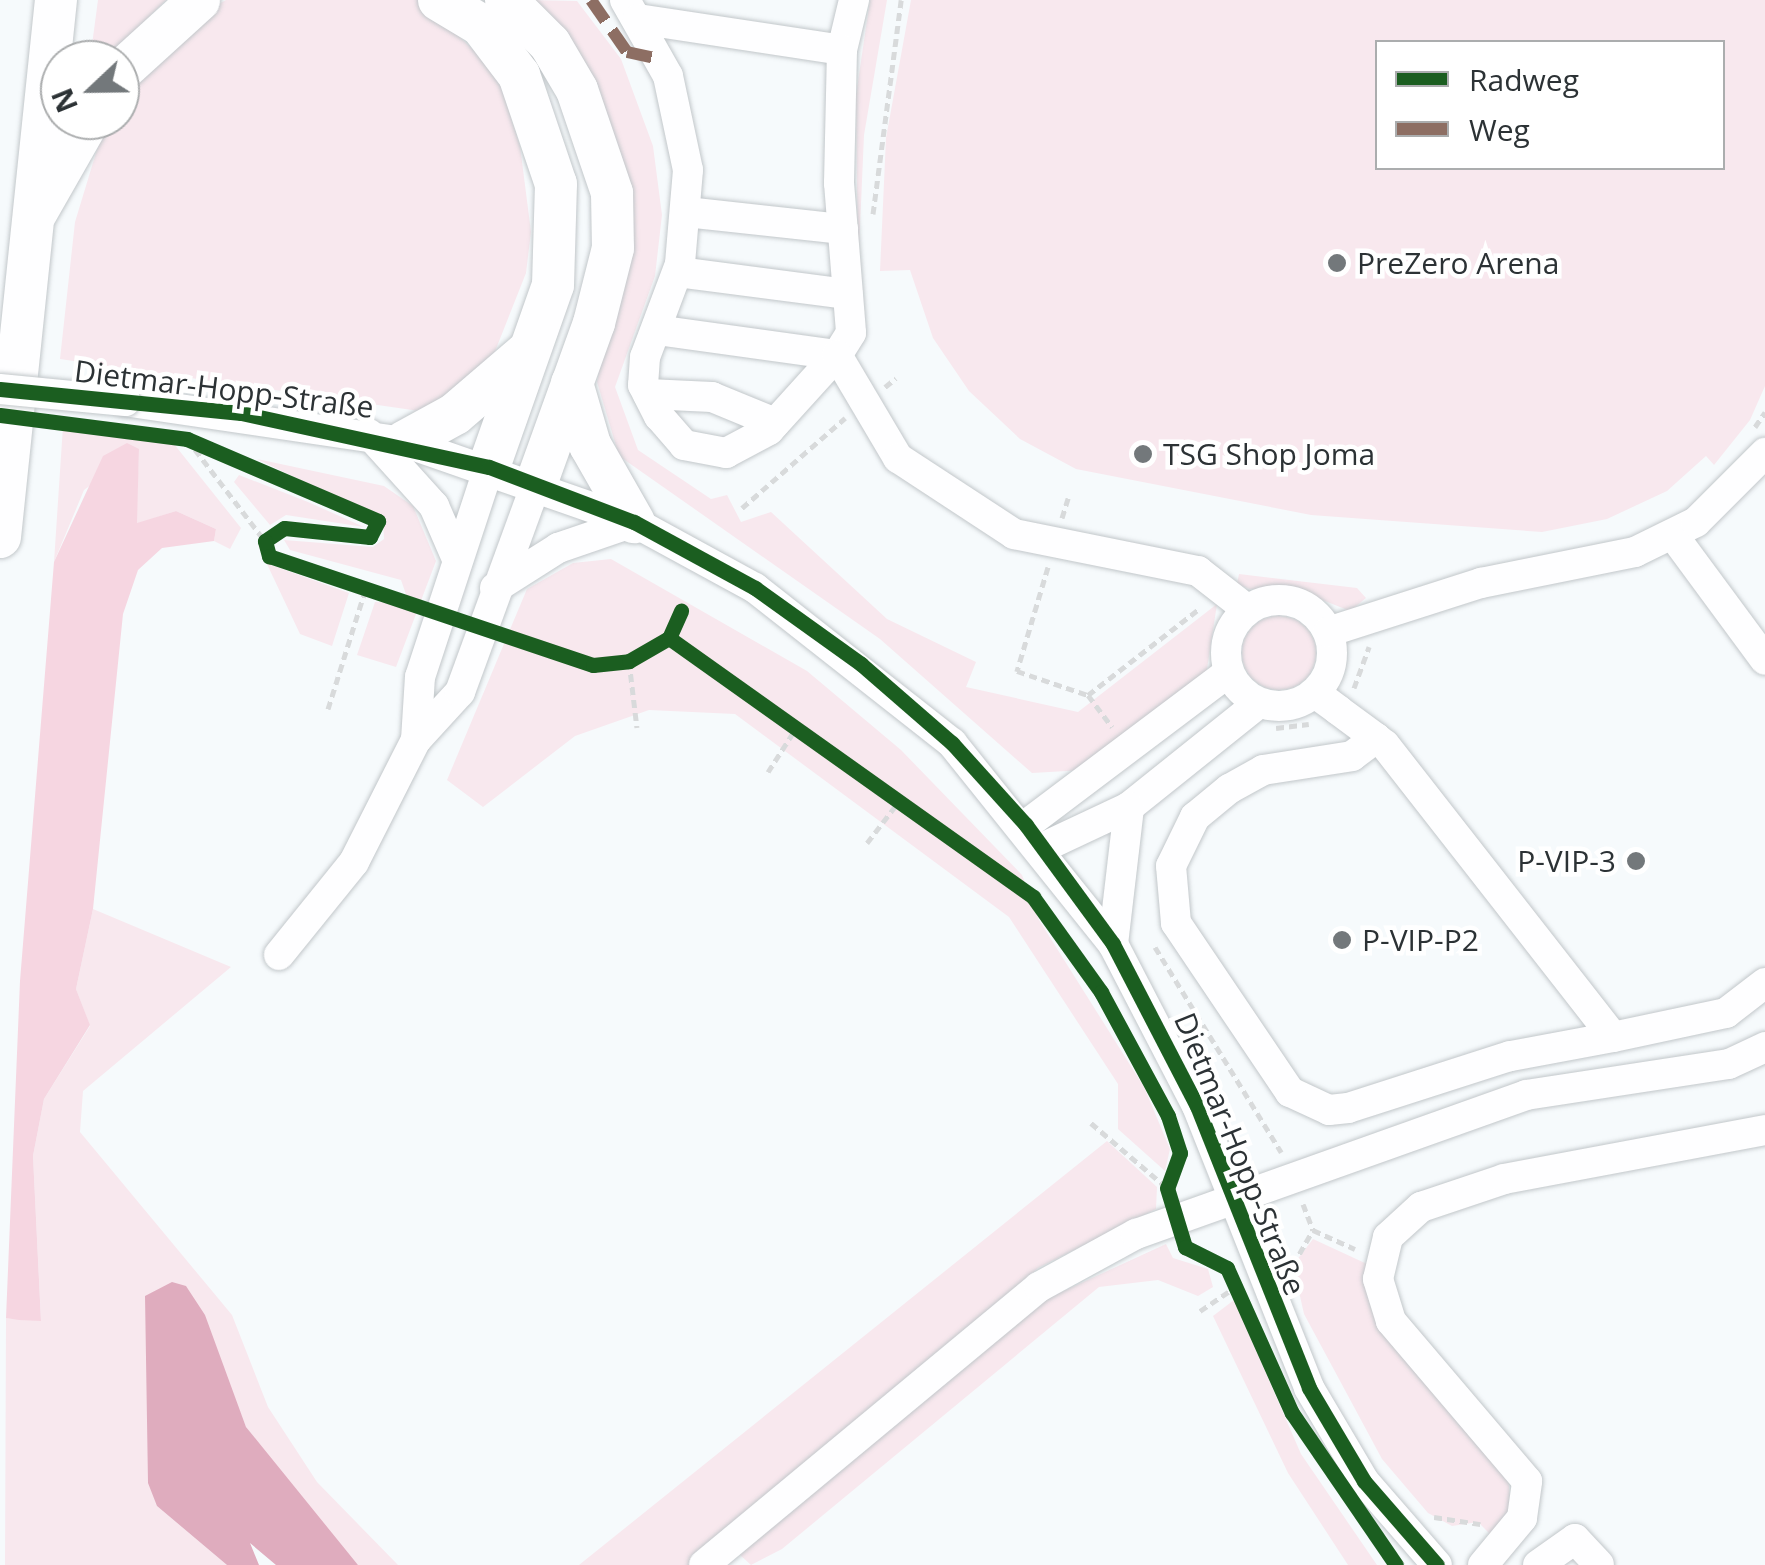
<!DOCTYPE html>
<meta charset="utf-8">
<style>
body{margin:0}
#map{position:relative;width:1765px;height:1565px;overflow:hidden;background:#f6fafc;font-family:"Open Sans",sans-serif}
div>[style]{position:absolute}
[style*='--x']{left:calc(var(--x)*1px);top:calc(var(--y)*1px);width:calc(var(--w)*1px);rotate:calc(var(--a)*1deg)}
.green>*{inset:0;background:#f8e8ee}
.round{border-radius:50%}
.forest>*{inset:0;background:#f6d6e1}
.water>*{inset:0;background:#dfacbe}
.path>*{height:5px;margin-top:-2.5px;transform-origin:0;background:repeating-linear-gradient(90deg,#d8dadb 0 8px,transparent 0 13px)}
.roads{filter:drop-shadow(0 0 2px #c2c7ca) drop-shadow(0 0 2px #c2c7ca)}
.minor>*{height:30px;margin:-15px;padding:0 15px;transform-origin:15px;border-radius:15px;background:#fefeff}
.minor>.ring{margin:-15px;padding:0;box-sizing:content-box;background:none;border:30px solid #fefeff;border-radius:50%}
.highway>*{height:42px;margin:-21px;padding:0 21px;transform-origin:21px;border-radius:21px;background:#fefeff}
.bridges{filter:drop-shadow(0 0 2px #c2c7ca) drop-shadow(0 0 2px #c2c7ca)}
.minor-bridge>*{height:30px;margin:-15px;padding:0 15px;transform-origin:15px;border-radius:15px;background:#fefeff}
.quiet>*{height:12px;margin-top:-6px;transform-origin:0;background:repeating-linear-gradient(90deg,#8d6e63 0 25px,transparent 0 37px)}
.cycleway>*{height:15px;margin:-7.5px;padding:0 7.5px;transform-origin:7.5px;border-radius:7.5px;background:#1b5e20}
.dots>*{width:28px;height:28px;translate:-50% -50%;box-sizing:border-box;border:5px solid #fff;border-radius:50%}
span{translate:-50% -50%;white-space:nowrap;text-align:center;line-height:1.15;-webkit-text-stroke:9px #fff;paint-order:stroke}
.poi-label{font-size:30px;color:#2c3235}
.left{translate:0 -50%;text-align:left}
.right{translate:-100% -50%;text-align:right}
.street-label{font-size:30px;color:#2c3235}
.legend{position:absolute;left:1375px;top:40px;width:350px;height:130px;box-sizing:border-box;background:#fff;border:2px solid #abadae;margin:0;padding:12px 18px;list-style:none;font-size:30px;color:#2c3235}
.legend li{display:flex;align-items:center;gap:20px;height:50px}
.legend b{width:50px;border:2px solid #abadae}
.north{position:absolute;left:40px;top:40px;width:100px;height:100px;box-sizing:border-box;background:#fff;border:2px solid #abadae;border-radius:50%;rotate:248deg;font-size:28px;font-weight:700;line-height:40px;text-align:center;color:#2c3235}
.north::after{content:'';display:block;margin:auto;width:35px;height:45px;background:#73787b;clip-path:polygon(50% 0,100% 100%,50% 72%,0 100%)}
</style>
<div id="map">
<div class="green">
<i style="clip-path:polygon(98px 0,166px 0,105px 60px,90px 60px)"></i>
<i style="clip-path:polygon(226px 0,420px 0,496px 71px,520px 146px,531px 232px,526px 273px,486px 374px,419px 411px,60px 359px,75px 222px,106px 120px,120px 120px,123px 90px,194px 17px)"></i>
<i style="clip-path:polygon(531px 0,577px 1px,621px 59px,653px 146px,662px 215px,655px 276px,615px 387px,638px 450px,711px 499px,727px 495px,741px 522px,771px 512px,887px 619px,976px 662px,966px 687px,1078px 712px,1217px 604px,1207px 669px,1190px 691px,1084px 770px,1032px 773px,880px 639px,619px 456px,597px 382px,630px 191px,598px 86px)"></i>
<i style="clip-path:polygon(870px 0,887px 0,864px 135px,858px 273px,856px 95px)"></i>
<i style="clip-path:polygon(evenodd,911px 0,1765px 0,1765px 386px,1750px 420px,1714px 465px,1706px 456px,1667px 491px,1607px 519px,1542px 532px,1311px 515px,1076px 469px,1020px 439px,969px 391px,933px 338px,910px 270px,880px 271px,886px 138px,911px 0,1378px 42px,1722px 42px,1722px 168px,1378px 168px,1378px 42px)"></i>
<i style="clip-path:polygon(63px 426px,170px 439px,241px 528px,230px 549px,214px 541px,216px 529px,176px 511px,136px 524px,139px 449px,84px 490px,54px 562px)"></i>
<i style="clip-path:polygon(257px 459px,384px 486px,413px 506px,436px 561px,396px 667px,357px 655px,375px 602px,409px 603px,401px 580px,290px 550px,284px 540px,373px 547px,384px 539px,383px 520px)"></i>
<i style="clip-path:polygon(239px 475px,308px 502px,364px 527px,286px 515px,270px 525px,234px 482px)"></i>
<i style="clip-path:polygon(257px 543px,271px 565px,349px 593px,332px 646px,300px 634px)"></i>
<i style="clip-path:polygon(611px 559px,807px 671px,901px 750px,1022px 875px,1039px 920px,1144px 1087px,1170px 1149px,1165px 1171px,1118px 1129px,1118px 1084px,1009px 917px,735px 714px,649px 710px,575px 736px,483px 807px,447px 780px,527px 589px,573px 563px)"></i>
<i style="clip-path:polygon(1239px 574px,1357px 588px,1366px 598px,1350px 611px,1300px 591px,1250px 589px,1237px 584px)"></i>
<i class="round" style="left:1242px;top:616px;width:74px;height:74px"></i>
<i style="clip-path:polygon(93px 909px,231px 967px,83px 1091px,80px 1132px,232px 1315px,268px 1407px,317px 1482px,398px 1565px,358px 1565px,327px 1534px,246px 1427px,198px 1306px,157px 1506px,227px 1565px,5px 1565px,6px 1318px,41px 1320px,33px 1156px,44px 1099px,90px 1026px,76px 989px)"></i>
<i style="clip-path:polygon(1107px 1141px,1157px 1187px,1156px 1209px,1038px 1268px,703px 1565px,579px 1565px)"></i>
<i style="clip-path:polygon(1313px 1239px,1367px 1264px,1379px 1325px,1508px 1475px,1511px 1513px,1490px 1534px,1478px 1522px,1452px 1526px,1428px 1513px,1382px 1459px,1304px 1314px,1293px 1265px)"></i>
<i style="clip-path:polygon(1166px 1244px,1173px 1258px,1208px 1269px,1213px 1287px,1198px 1296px,1158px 1280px,1099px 1287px,782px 1549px,751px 1565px,739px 1554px,1042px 1301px)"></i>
<i style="clip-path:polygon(1234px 1300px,1301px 1454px,1377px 1565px,1348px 1565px,1288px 1473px,1213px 1316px)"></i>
</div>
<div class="forest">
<i style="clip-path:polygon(127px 443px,139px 449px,137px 523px,176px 511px,216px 529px,214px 541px,162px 548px,138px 570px,123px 614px,93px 909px,76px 989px,90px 1025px,44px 1099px,33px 1156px,41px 1321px,19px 1320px,6px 1318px,20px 981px,54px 562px,103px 456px)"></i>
</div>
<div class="water">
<i style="clip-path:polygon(172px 1282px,186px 1286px,205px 1315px,246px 1427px,358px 1565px,276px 1565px,250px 1543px,259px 1565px,227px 1565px,157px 1506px,148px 1483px,145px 1296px)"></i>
</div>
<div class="path">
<i style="--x:873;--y:214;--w:216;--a:-82.5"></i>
<i style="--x:885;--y:387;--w:14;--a:-39"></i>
<i style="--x:1755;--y:427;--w:18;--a:-56"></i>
<i style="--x:187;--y:439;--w:128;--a:52.6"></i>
<i style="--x:742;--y:508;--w:137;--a:-41.1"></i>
<i style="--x:1062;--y:518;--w:21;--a:-73"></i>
<i style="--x:1048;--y:567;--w:109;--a:106.6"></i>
<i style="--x:1017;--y:671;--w:75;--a:18.7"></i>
<i style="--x:1088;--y:695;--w:40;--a:53"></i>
<i style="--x:629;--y:661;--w:67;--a:83.2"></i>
<i style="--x:1354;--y:688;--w:44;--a:-69.9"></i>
<i style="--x:1088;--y:695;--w:142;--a:-37.8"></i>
<i style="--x:328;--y:709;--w:127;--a:-72.6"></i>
<i style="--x:1276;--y:728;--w:33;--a:-7"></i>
<i style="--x:768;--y:772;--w:56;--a:-57.4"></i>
<i style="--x:867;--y:843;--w:59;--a:-52.5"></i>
<i style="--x:1155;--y:947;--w:241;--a:58.4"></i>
<i style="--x:1091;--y:1123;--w:100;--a:40.5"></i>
<i style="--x:1303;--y:1204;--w:28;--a:69"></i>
<i style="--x:1313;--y:1230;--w:46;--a:24.3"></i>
<i style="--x:1293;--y:1265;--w:40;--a:-60.3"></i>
<i style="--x:1200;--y:1311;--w:48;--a:-34"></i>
<i style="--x:1434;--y:1517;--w:47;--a:8.7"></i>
</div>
<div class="roads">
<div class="minor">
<i style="--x:625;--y:0;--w:87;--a:60.5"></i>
<i style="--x:668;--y:76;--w:96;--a:78"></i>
<i style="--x:688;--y:170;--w:94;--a:94.9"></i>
<i style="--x:680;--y:264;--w:99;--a:110.6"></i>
<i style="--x:645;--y:357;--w:28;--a:94"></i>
<i style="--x:643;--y:385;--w:35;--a:63"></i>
<i style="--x:659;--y:416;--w:38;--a:49"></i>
<i style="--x:684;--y:445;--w:43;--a:10.8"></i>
<i style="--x:726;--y:453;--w:49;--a:-28.1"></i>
<i style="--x:769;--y:430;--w:101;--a:-47.8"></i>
<i style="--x:837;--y:355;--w:182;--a:-172.1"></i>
<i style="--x:854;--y:0;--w:51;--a:103.5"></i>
<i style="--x:842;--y:50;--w:133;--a:91.3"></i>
<i style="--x:839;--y:183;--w:150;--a:85.4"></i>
<i style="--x:851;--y:333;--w:26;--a:122"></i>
<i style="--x:837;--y:355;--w:120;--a:59.4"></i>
<i style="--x:898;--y:458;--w:139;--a:33.2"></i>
<i style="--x:1014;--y:534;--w:188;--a:11.4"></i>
<i style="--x:1198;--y:571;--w:63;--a:38"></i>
<i style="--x:638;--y:19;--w:206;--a:8.6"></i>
<i style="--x:686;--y:212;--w:158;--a:6.2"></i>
<i style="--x:678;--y:272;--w:171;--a:7.4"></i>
<i style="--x:648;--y:394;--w:64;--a:2.7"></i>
<i style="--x:712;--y:397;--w:68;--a:22.4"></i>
<i style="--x:125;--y:401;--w:282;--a:8.4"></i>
<i style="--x:404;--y:442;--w:244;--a:19.2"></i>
<i style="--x:634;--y:522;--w:138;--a:28.6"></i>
<i style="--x:755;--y:588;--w:251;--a:38.2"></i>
<i style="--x:952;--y:743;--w:258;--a:51.3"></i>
<i style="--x:1113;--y:944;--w:182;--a:62.6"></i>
<i style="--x:1197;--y:1106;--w:303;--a:68.3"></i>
<i style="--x:1309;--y:1388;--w:108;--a:59.4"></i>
<i style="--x:1364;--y:1481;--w:111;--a:49"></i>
<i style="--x:369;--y:434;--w:97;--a:47.9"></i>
<i style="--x:434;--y:506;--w:58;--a:66.5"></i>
<i style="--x:1673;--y:535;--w:155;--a:53.6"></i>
<i style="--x:495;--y:588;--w:75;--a:-32.4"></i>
<i style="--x:558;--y:548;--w:80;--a:-18.9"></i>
<i class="ring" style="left:1226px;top:600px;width:76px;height:76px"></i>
<i style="--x:1328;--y:632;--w:161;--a:-17.8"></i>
<i style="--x:1481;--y:583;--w:157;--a:-11.4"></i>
<i style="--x:1635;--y:552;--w:68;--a:-26.2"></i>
<i style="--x:1696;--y:522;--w:98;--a:-45"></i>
<i style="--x:1315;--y:693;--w:29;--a:36"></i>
<i style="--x:1338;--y:710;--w:47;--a:36.4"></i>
<i style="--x:1376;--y:738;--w:11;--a:38"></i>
<i style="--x:1385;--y:745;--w:370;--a:52"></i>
<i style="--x:1613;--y:1037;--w:105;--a:169.5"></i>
<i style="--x:1510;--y:1056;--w:170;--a:162.2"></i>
<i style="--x:1348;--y:1108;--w:19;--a:174"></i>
<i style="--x:1329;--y:1110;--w:43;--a:-155.2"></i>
<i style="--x:1290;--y:1092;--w:204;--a:-124"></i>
<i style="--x:1176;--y:923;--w:57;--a:-95"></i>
<i style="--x:1171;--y:866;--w:55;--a:-63.9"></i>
<i style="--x:1195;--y:817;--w:44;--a:-39.5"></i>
<i style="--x:1229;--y:789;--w:39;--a:-29"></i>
<i style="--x:1263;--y:770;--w:90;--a:-8.9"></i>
<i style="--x:1352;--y:756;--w:30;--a:-37"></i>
<i style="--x:416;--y:740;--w:63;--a:-86.4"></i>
<i style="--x:420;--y:677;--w:221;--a:-71.8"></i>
<i style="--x:1026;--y:825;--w:254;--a:-37"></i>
<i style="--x:1044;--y:847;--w:94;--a:-25.2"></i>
<i style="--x:1129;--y:807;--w:166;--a:-38.7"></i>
<i style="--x:1113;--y:944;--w:138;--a:-83.3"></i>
<i style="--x:279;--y:955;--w:119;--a:-51.1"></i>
<i style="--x:354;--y:862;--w:137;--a:-63.1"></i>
<i style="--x:416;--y:740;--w:65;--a:-47.5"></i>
<i style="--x:460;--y:692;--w:221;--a:-69.9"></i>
<i style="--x:1613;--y:1037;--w:116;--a:-12"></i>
<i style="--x:1726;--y:1013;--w:49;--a:-37.6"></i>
<i style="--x:704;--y:1565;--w:435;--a:-39.7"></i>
<i style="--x:1039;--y:1287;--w:111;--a:-28.7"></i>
<i style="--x:1136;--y:1234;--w:414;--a:-19.6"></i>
<i style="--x:1526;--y:1095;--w:205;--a:-8.7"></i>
<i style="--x:1729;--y:1064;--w:40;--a:-25"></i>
<i style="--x:1483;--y:1565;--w:61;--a:-50.3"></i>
<i style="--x:1522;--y:1518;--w:37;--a:-82"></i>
<i style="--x:1527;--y:1481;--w:210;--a:-130.4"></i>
<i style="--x:1391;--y:1321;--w:44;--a:-107.2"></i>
<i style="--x:1378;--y:1279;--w:43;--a:-76.6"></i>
<i style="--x:1388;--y:1237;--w:45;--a:-42.3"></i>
<i style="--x:1421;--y:1207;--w:88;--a:-18.6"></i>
<i style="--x:1504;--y:1179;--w:266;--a:-10.6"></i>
<i style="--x:1538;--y:1565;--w:45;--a:-35.1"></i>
<i style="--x:1575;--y:1539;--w:35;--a:47"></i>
</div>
<div class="highway">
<i style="--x:439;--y:0;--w:49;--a:30.8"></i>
<i style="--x:481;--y:25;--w:63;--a:52.8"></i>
<i style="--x:519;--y:75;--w:115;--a:71.3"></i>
<i style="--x:556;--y:184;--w:101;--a:91.7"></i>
<i style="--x:553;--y:285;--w:193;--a:109.4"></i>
<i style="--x:506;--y:0;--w:62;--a:45"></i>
<i style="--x:550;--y:44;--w:53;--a:59.6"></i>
<i style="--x:577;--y:90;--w:109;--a:71.2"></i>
<i style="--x:612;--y:193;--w:55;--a:89"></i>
<i style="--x:613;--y:248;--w:77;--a:104.2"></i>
<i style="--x:594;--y:323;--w:171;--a:109.8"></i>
<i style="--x:120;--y:72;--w:107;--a:-42.3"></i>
<i style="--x:36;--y:213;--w:107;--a:-60.3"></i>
<i style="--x:572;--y:383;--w:65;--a:73.8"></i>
<i style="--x:590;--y:445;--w:89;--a:60.3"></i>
<i style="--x:404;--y:442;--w:58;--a:-28.8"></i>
<i style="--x:455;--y:414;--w:95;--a:-40.7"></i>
<i style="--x:0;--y:537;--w:540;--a:-84.05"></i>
</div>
</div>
<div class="bridges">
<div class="minor-bridge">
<i style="--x:0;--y:389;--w:126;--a:5.5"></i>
</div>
</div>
<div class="quiet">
<i style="--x:591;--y:0;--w:63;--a:55.3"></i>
<i style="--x:627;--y:52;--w:35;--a:12"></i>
</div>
<div class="cycleway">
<i style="--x:0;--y:389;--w:242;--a:5.7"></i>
<i style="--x:241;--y:413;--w:254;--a:12.3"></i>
<i style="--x:489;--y:467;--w:155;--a:20.8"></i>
<i style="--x:634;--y:522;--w:138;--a:28.6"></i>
<i style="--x:755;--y:588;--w:130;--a:35.6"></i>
<i style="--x:861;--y:664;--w:121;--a:41"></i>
<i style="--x:952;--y:743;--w:110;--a:47.9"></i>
<i style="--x:1026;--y:825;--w:147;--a:53.8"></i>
<i style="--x:1113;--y:944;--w:182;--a:62.6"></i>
<i style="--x:1197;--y:1106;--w:303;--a:68.3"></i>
<i style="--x:1309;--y:1388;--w:108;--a:59.4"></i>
<i style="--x:1364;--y:1481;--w:111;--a:49"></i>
<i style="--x:0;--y:415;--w:189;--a:7.3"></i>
<i style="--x:187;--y:439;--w:208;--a:23.2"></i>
<i style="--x:378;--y:521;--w:18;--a:117"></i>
<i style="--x:370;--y:537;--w:86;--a:-174"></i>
<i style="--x:284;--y:528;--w:23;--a:146"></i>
<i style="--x:265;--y:541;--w:16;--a:75"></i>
<i style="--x:269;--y:556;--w:342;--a:18.6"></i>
<i style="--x:593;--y:665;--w:36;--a:-6"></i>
<i style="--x:629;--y:661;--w:46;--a:-29.9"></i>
<i style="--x:669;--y:638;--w:30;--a:-66"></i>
<i style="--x:669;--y:638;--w:447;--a:35.4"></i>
<i style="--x:1033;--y:897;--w:117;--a:54.4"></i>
<i style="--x:1101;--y:992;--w:141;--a:61.6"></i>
<i style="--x:1168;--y:1116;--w:39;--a:72"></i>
<i style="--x:1180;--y:1153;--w:37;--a:110"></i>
<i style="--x:1167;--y:1188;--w:62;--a:73"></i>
<i style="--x:1185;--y:1247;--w:47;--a:26.6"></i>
<i style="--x:1227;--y:1268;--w:159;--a:65.9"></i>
<i style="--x:1292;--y:1413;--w:184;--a:55.6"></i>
</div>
<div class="dots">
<i style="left:1337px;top:263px;background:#73787b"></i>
<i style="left:1143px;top:454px;background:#73787b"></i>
<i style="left:1636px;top:861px;background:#73787b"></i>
<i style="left:1342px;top:940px;background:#73787b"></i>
</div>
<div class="poi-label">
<span class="left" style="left:1357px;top:263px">PreZero Arena</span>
<span class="left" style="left:1163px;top:454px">TSG Shop Joma</span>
<span class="right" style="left:1616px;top:861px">P-VIP-3</span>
<span class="left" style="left:1362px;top:940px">P-VIP-P2</span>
</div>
<div class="street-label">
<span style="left:224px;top:389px;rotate:7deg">Dietmar-Hopp-Straße</span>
<span style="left:1240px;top:1154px;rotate:68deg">Dietmar-Hopp-Straße</span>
</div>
<ul class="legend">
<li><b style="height:12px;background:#1b5e20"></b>Radweg</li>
<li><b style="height:12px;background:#8d6e63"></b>Weg</li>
</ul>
<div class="north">N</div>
</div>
